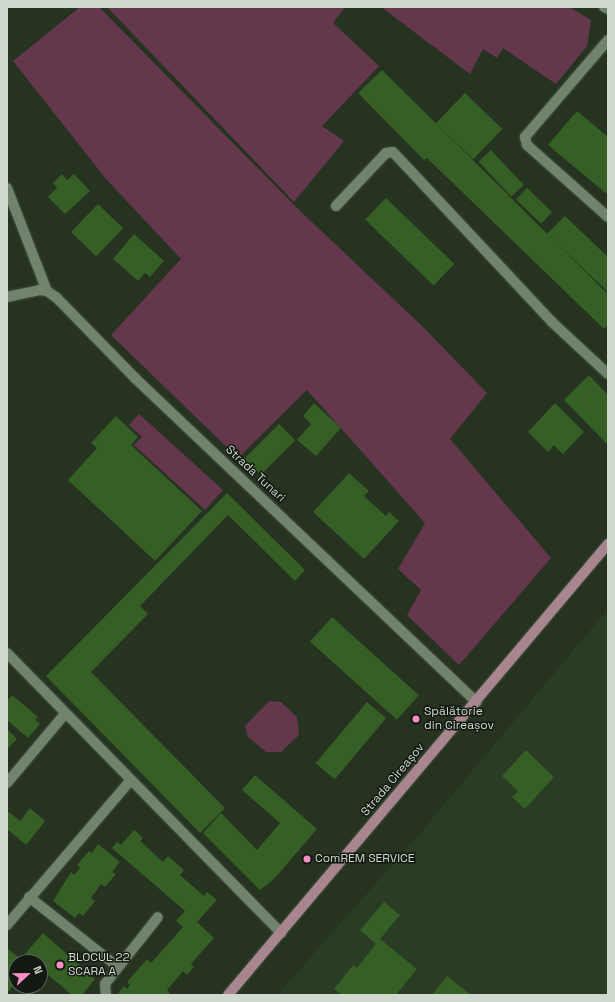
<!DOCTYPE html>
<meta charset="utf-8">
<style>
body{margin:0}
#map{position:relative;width:615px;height:1002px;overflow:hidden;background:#253320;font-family:"Space Grotesk",sans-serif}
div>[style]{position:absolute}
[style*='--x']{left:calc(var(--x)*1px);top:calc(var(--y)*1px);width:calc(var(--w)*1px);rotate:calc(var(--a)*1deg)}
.built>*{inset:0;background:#2a3c23}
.green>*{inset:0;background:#64374d}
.building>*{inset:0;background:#355f25;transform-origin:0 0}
.roads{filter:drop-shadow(0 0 1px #445040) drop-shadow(0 0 1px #445040)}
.minor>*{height:10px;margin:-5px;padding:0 5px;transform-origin:5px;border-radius:5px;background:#72836d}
.major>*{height:10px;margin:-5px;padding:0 5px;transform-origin:5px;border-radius:5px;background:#a98590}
.dots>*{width:11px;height:11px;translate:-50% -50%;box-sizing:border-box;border:2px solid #121910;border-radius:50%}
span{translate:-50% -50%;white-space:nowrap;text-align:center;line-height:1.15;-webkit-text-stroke:3px #121910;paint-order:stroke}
.street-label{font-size:12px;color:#d0d9cd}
.poi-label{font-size:12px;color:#d0d9cd}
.left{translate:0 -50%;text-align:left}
.frame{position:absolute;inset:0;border:8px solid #d0d9cd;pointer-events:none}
.north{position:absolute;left:8px;top:954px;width:40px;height:40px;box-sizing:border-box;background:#121910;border:1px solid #5e665c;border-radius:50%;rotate:68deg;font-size:11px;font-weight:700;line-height:16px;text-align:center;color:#d0d9cd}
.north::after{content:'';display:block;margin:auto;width:14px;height:18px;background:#fb8fc4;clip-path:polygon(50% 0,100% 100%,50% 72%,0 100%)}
</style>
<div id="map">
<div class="built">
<i style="clip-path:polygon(608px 609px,608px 995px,277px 995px,416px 838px)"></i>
</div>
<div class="green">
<i style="clip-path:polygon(80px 7px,99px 7px,296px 207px,424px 328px,487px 393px,450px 439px,551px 558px,459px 665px,407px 615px,421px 590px,398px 569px,425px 523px,307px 390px,238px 458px,111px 335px,181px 259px,106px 179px,13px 61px)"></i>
<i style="clip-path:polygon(107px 7px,345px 7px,333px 23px,379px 66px,322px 126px,344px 141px,294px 202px)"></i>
<i style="clip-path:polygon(381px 7px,569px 7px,591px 20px,587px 46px,556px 84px,503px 48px,497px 58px,483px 49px,470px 74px)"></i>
<i style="clip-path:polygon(139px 414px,223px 490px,205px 510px,134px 445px,142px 437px,129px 425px)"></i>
<i style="clip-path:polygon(269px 701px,281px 702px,297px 717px,299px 735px,281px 752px,266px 752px,248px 737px,245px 726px)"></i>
</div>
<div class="building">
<i style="clip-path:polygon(382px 70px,608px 294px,608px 325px,604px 329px,427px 158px,424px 160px,358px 93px)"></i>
<i style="left:465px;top:93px;width:52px;height:42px;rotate:44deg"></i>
<i style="clip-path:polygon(577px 111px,608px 137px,608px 195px,548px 145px)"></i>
<i style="left:491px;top:150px;width:48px;height:17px;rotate:47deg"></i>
<i style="clip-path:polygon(62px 174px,67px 180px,74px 174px,90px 191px,65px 214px,48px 197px,57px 188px,53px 183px)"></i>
<i style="left:527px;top:188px;width:35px;height:16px;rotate:44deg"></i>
<i style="left:386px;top:198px;width:95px;height:30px;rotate:44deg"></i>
<i style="left:98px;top:204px;width:35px;height:39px;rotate:44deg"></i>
<i style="clip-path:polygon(565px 216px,608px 257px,608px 292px,547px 234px)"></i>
<i style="clip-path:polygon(134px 234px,164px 261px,150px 277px,145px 273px,138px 281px,113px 259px)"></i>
<i style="clip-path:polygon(589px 375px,608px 395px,608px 445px,564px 400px)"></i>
<i style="clip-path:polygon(314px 403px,341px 428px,316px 456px,297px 440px,311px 424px,303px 416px)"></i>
<i style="clip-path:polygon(555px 403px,584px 432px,563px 454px,554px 445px,548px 452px,528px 432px)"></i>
<i style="clip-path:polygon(116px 416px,138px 437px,131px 445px,202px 511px,155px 561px,68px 480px,97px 448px,91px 443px)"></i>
<i style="left:279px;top:424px;width:23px;height:49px;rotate:45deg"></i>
<i style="clip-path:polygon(349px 473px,369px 491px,364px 496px,386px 516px,389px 512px,399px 521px,364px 559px,313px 512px)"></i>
<i style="clip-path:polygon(227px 493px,305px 570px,295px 581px,228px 515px,140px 606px,148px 614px,91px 672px,225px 808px,200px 833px,46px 676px)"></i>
<i style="left:332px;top:617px;width:117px;height:33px;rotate:42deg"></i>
<i style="clip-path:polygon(12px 695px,38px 717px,35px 720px,40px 724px,28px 738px,7px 720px,7px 701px)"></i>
<i style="left:367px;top:702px;width:25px;height:80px;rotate:40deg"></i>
<i style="clip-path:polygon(7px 729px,17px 739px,7px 749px)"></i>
<i style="clip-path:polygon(526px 750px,554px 777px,525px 809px,512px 797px,518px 791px,502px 776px)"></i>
<i style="clip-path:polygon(255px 775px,317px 829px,274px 879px,260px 890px,203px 833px,221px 813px,257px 850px,280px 823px,242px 790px)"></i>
<i style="clip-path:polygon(30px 808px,45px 821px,26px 845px,7px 829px,7px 814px,9px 812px,20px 821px)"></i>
<i style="clip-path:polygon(134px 830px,143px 838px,140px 841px,163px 862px,168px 856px,184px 870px,180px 875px,204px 896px,207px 892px,217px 900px,197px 922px,214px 938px,191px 964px,194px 967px,187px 975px,183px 971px,167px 990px,170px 993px,168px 995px,117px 995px,124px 986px,127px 989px,130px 985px,127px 982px,147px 959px,151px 963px,183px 927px,176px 921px,185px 911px,112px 848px,117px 842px,121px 845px)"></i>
<i style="clip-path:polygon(98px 844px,120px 862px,112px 872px,116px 874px,105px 887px,101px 884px,91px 898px,95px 901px,83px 916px,79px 913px,75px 918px,53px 901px,71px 872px,74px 875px,80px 868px,77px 865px,89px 851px,92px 853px)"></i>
<i style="clip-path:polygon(384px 902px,400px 915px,380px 939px,417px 969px,396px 995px,342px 995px,334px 989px,353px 965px,357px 968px,376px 944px,360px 930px)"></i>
<i style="clip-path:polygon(43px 933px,95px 979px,82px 995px,72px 995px,40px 968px,40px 962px,33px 962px,24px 955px)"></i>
<i style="clip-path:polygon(7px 948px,24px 962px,16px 962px,16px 982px,7px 993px)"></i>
<i style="clip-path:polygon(447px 976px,471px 995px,432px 995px)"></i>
</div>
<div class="roads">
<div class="minor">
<i style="--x:604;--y:7;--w:4;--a:27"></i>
<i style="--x:608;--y:40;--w:128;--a:130.6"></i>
<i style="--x:525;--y:137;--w:8;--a:76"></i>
<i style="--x:527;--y:145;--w:108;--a:41.6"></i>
<i style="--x:7;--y:188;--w:110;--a:68.8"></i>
<i style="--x:336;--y:206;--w:73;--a:-46.7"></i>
<i style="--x:386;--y:153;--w:7;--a:-8"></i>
<i style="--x:393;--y:152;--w:233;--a:46.9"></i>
<i style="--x:552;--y:322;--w:76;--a:42.9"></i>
<i style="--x:7;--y:297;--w:33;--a:-12"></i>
<i style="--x:39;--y:290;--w:8;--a:7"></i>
<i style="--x:47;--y:291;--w:12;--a:35"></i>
<i style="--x:57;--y:298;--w:112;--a:45.7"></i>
<i style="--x:135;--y:378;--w:471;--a:43.5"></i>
<i style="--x:7;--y:653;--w:392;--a:45.6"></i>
<i style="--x:7;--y:783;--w:90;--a:-50"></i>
<i style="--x:29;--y:897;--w:113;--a:38.2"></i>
<i style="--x:7;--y:925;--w:189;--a:-49.5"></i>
<i style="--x:106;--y:995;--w:11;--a:-95"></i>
<i style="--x:105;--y:984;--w:85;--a:-51.7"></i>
</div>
<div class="major">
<i style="--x:228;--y:995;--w:590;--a:-49.88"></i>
</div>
</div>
<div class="dots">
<i style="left:416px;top:719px;background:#fb8fc4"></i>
<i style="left:307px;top:859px;background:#fb8fc4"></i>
<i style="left:60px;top:965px;background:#fb8fc4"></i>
</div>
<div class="street-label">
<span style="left:255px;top:474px;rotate:43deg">Strada Tunari</span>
<span style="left:393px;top:780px;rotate:-50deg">Strada Cireașov</span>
</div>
<div class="poi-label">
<span class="left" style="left:424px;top:719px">Spălătorie<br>din Cireașov</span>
<span class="left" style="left:315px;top:859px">ComREM SERVICE</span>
<span class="left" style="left:68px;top:965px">BLOCUL 22<br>SCARA A</span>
</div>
<div class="frame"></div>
<div class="north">N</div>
</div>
